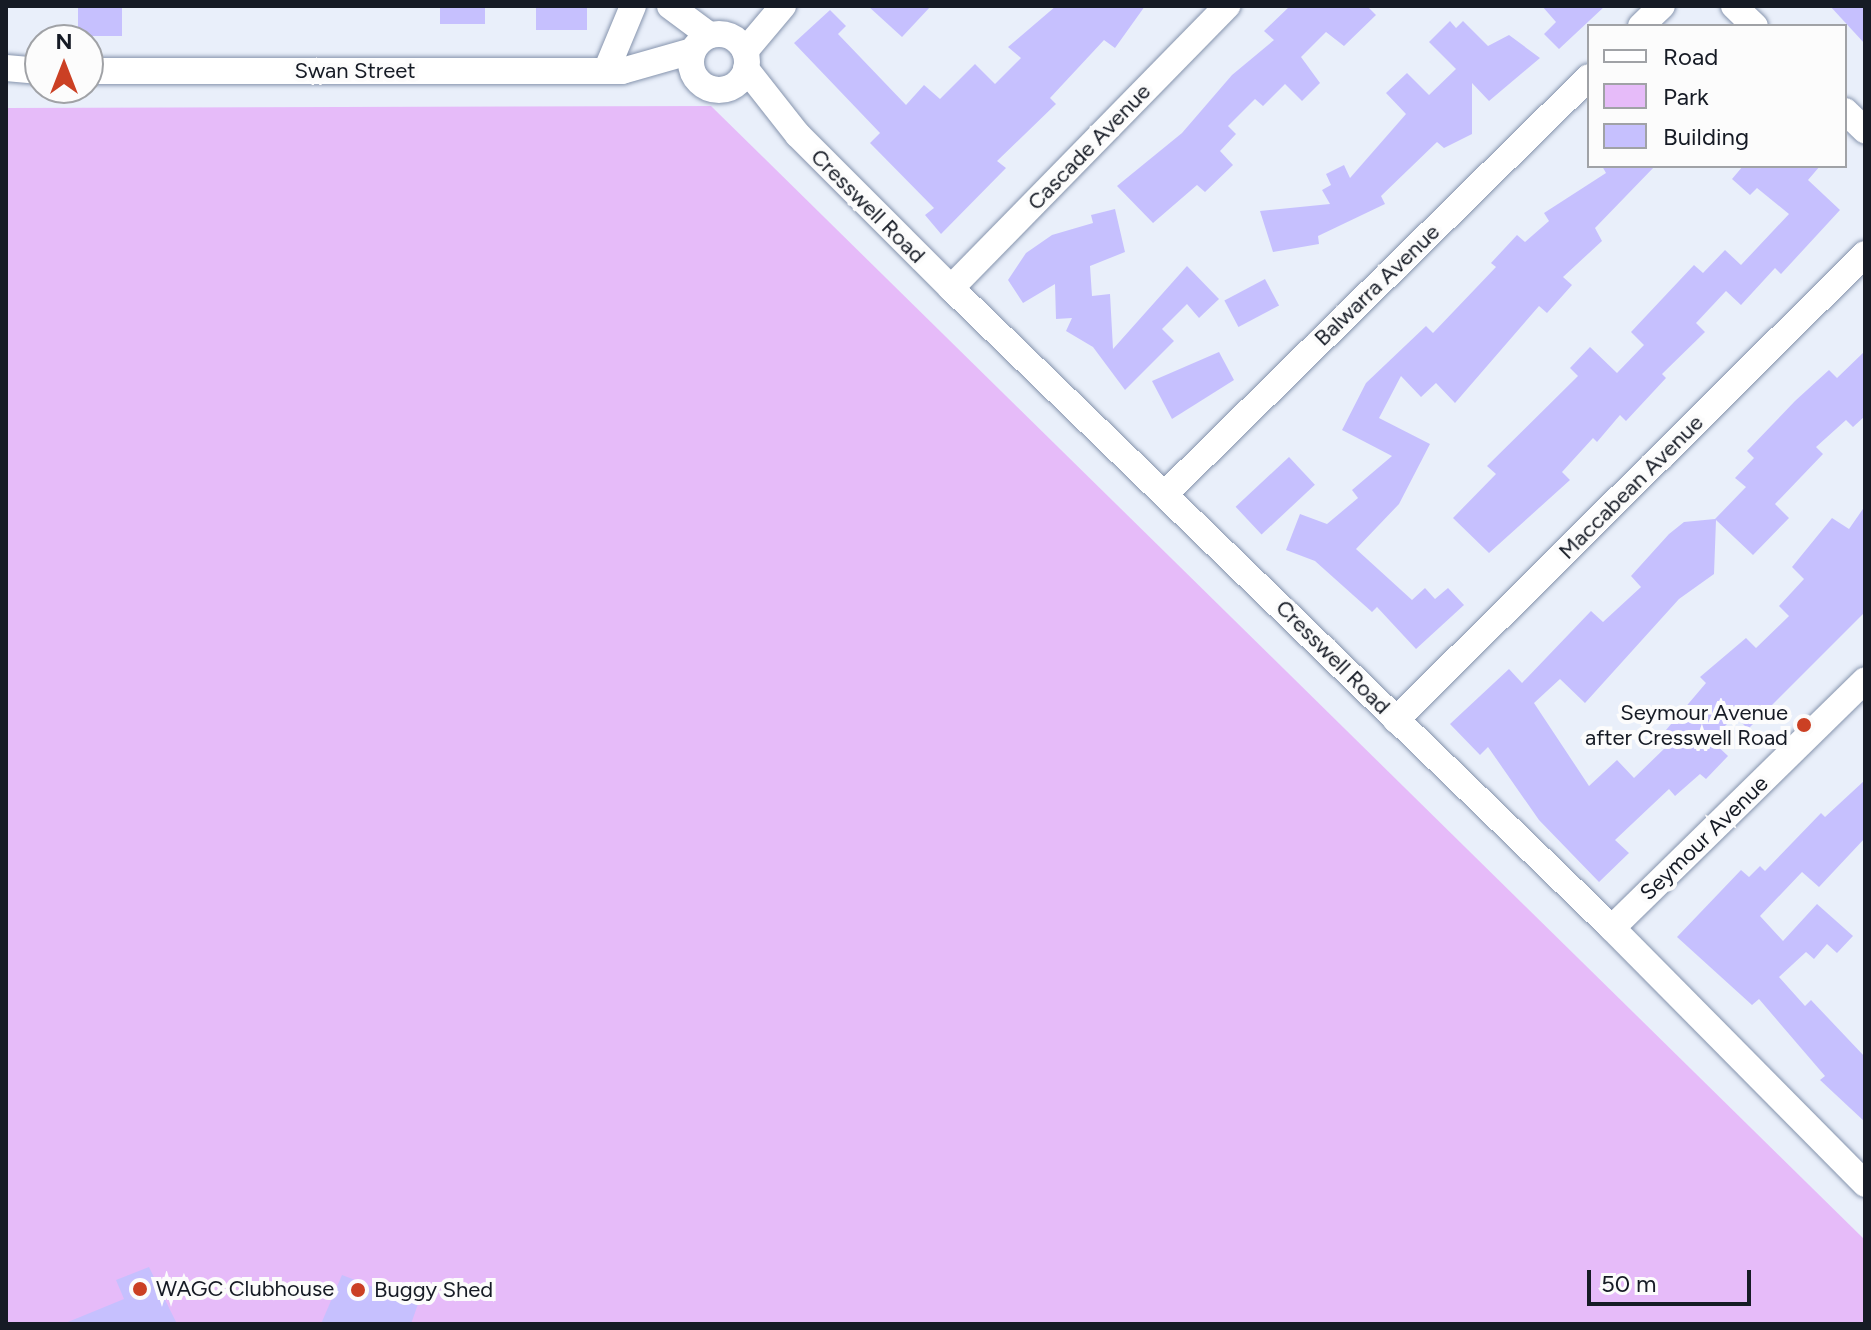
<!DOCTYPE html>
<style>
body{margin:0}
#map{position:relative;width:1871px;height:1330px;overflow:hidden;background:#e9effa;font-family:Figtree,sans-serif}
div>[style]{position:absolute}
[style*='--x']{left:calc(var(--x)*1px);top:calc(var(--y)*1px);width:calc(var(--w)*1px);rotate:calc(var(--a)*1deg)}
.green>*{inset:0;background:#e6bbf9}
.building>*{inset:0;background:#c6c0fe;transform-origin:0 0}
.roads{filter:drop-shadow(0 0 2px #8694ad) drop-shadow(0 0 2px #8694ad)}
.minor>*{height:26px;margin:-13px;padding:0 13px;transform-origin:13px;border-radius:13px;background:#fff}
.minor>.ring{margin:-13px;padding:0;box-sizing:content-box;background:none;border:26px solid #fff;border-radius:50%}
.dots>*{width:22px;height:22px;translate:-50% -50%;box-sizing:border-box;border:4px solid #fcfcfc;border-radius:50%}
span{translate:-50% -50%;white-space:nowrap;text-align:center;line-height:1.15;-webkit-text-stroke:8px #fcfcfc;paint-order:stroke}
.street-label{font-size:22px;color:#161b25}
.poi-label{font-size:22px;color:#161b25}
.right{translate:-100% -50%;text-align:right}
.left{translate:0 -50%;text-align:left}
.frame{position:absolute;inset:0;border:8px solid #161b25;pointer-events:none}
.legend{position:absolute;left:1587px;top:24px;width:260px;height:144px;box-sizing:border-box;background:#fcfcfc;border:2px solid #a0a2a6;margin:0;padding:10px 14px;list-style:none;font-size:24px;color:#161b25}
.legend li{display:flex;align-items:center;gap:16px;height:40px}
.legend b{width:40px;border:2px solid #a0a2a6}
.north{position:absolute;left:24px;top:24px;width:80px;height:80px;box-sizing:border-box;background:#fcfcfc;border:2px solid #a0a2a6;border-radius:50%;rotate:0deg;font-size:22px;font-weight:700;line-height:32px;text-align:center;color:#161b25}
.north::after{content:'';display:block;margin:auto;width:28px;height:36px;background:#cb4024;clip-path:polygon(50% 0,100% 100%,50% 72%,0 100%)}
.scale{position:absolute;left:1587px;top:1270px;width:164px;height:36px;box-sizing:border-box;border:4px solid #161b25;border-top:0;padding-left:10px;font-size:24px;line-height:28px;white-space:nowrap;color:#161b25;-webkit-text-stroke:6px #fcfcfc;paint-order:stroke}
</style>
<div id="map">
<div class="green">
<i style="clip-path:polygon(711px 106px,1865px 1240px,1865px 1324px,6px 1324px,6px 108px)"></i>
</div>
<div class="building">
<i style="left:78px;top:6px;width:44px;height:30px"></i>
<i style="left:440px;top:6px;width:45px;height:18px"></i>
<i style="left:536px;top:6px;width:51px;height:24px"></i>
<i style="clip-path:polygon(868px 6px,931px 6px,902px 37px)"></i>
<i style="clip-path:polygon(1056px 6px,1145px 6px,1115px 48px,1104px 40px,1050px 98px,1056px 104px,997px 161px,1006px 168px,941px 234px,925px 215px,934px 208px,870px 143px,880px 133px,794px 43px,830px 10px,846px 26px,838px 34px,906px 105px,924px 85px,940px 99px,975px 64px,995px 84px,1021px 58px,1008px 47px)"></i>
<i style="clip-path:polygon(1290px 6px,1367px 6px,1376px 15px,1344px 46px,1326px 32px,1301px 57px,1320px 83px,1302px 101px,1285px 84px,1263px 106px,1255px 99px,1228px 126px,1236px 134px,1220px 151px,1233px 165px,1205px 192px,1197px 185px,1153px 223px,1117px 186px,1182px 133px,1232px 75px,1274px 40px,1264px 31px)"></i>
<i style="clip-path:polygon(1542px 6px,1605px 6px,1559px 49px,1544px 34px,1556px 22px)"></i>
<i style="clip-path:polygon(1830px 6px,1865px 6px,1865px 44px)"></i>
<i style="clip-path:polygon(1450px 21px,1456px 28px,1463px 21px,1488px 46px,1509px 35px,1540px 58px,1489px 101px,1472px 83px,1472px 134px,1444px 148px,1437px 142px,1381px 196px,1385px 204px,1318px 236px,1319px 244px,1273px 252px,1260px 211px,1330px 204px,1322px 190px,1331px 185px,1326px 174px,1344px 165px,1350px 178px,1406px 114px,1386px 93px,1407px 73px,1429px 95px,1456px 69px,1429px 42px)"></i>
<i style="clip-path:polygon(1602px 166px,1655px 166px,1595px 228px,1602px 241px,1563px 277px,1572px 285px,1547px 313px,1539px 306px,1455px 403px,1436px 383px,1421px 397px,1401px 376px,1379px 418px,1430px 444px,1399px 504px,1356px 549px,1412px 600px,1425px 588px,1435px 599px,1448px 588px,1464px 605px,1416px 649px,1377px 607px,1372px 612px,1315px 561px,1286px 550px,1300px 514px,1327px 524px,1358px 498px,1352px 490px,1392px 456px,1342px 430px,1366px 383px,1426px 326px,1433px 333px,1496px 267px,1491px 263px,1517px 235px,1525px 242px,1549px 221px,1544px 213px,1606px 173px)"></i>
<i style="clip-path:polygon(1743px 166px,1820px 166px,1808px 180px,1840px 210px,1781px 274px,1775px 268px,1741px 305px,1726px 291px,1696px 323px,1705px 332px,1662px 374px,1666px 378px,1626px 421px,1620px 415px,1597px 442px,1593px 438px,1562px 472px,1570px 480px,1489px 553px,1453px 518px,1496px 474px,1487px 466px,1578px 376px,1570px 368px,1590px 347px,1617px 373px,1644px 345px,1631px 332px,1694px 265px,1703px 273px,1725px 250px,1741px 265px,1789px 214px,1757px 188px,1750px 195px,1732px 179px)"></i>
<i style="clip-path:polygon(1115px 209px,1125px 252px,1090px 266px,1092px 296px,1110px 294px,1113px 349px,1187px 266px,1219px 299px,1199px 318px,1187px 304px,1162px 329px,1174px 341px,1125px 390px,1093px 347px,1066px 331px,1072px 318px,1056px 319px,1055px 284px,1023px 303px,1008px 280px,1026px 253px,1052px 235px,1093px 223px,1091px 215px)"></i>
<i style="left:1265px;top:279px;width:30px;height:46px;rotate:62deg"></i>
<i style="clip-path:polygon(1865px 351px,1865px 416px,1853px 427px,1846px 420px,1816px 447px,1823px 454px,1775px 504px,1789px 518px,1753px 555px,1716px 520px,1714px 574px,1679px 599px,1585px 703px,1560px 679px,1534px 703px,1589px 786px,1617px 760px,1634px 778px,1668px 745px,1660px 737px,1706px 683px,1700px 677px,1746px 638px,1756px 648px,1789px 616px,1779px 606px,1804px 579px,1792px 567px,1832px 518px,1849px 529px,1865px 506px,1865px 612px,1748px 729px,1735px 716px,1711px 740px,1728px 756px,1706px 779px,1700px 774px,1675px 796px,1669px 789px,1615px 840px,1629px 853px,1599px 882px,1539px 820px,1488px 747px,1480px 755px,1450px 724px,1509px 669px,1522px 683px,1591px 611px,1603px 622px,1641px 587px,1631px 576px,1669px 534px,1684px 522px,1715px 519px,1746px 487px,1735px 478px,1754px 458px,1747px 451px,1795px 401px,1829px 370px,1837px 378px)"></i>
<i style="clip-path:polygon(1219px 352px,1234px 380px,1172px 419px,1152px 381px)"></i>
<i style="left:1289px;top:457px;width:38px;height:73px;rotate:47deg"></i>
<i style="clip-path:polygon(1865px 780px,1865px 838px,1819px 887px,1802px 872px,1760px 916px,1783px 941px,1817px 904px,1853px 936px,1837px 953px,1827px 944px,1814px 959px,1806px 952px,1779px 977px,1805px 1006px,1811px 1000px,1865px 1057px,1865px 1122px,1820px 1080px,1825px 1076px,1759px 999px,1752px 1005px,1677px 937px,1741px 870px,1749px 877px,1760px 866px,1765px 871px,1821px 813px,1825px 817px)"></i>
<i style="clip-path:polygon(149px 1267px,177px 1324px,63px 1324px,124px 1299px,116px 1280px)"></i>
<i style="clip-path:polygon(342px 1275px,418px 1304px,411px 1324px,321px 1324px)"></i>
</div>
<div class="roads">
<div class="minor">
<i style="--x:670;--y:6;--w:49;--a:36.6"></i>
<i style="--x:1734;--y:6;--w:29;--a:44"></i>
<i style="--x:1641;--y:26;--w:29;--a:-44"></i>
<i class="ring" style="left:691px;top:34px;width:30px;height:30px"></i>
<i style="--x:745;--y:51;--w:59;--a:-49.8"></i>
<i style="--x:6;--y:68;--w:34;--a:5"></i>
<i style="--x:746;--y:69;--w:84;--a:51.8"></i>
<i style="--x:798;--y:135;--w:216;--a:45"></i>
<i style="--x:951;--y:288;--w:920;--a:44.08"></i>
<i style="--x:1612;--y:928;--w:360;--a:45.3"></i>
<i style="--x:88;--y:71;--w:534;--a:0"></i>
<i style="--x:622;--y:71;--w:73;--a:-15.9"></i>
<i style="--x:606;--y:71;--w:70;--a:-67.4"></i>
<i style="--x:1845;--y:111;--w:28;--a:44"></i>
<i style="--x:951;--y:288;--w:395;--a:-45.6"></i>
<i style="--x:1166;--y:493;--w:593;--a:-44.52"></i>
<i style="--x:1396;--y:720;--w:661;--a:-44.82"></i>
<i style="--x:1612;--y:928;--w:354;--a:-44.4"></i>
</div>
</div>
<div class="dots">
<i style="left:1804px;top:725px;background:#cb4024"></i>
<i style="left:140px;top:1289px;background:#cb4024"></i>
<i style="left:358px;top:1290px;background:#cb4024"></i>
</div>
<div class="street-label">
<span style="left:355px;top:71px">Swan Street</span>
<span style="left:1089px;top:147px;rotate:-46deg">Cascade Avenue</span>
<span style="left:868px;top:206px;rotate:45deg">Cresswell Road</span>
<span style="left:1377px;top:285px;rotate:-44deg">Balwarra Avenue</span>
<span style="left:1631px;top:487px;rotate:-45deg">Maccabean Avenue</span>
<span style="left:1333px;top:657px;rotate:45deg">Cresswell Road</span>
<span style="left:1704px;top:838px;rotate:-44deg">Seymour Avenue</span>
</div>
<div class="poi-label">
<span class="right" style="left:1788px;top:725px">Seymour Avenue<br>after Cresswell Road</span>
<span class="left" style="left:156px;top:1289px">WAGC Clubhouse</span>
<span class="left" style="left:374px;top:1290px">Buggy Shed</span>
</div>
<div class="frame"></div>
<ul class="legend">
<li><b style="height:10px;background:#fff"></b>Road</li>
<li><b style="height:22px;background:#e6bbf9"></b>Park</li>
<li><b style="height:22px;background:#c6c0fe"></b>Building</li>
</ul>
<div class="north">N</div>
<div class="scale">50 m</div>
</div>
